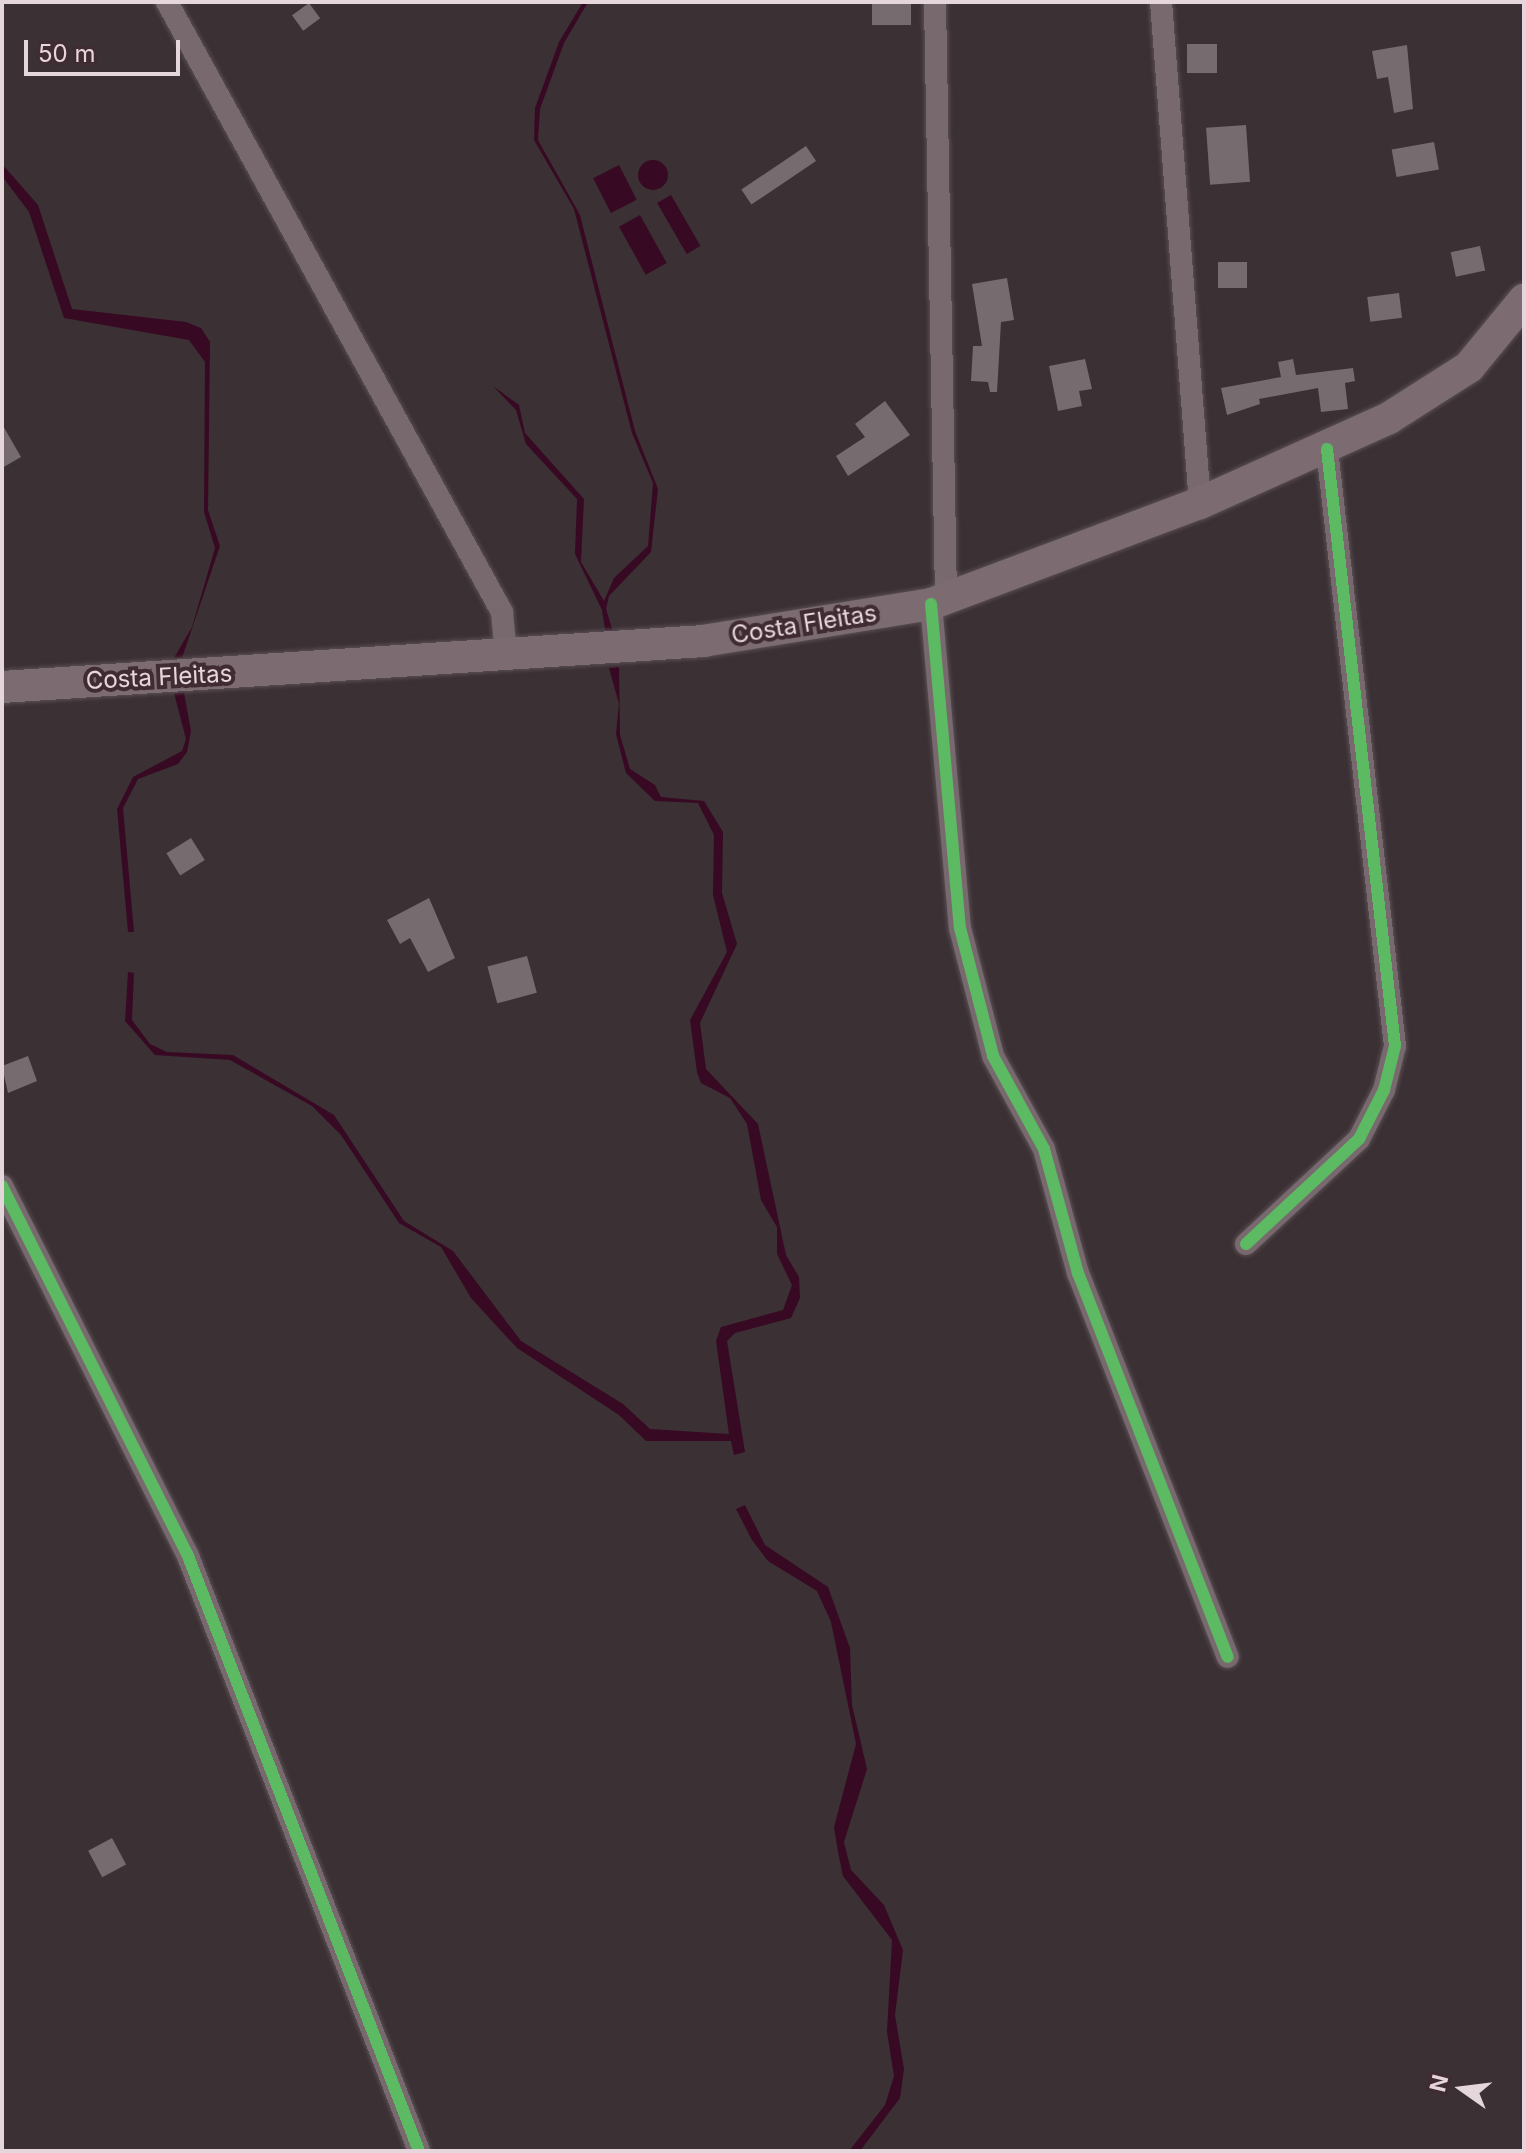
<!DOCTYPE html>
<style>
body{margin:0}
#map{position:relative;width:1526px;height:2153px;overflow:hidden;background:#3b3034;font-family:Inter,sans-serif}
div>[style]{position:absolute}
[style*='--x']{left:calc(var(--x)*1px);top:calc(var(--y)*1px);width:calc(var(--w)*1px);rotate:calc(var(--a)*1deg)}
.water>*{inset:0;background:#380922;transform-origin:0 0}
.round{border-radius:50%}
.building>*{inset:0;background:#766c6f;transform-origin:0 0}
.roads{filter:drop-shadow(0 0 2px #594f53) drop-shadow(0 0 2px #594f53)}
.street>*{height:22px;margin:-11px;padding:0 11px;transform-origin:11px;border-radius:11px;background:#78696f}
.secondary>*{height:32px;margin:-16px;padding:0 16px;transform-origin:16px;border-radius:16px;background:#7c6c71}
.cycleway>*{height:12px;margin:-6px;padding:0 6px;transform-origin:6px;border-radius:6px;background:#5cba63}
span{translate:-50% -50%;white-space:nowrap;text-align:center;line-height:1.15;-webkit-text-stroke:8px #402b33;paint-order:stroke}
.street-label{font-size:24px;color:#e4d6db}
.frame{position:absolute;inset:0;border:4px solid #e4d6db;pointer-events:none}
.north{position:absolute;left:1422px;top:2049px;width:80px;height:80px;-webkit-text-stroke:6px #402b33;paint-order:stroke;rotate:284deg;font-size:22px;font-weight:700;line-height:32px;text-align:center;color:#e4d6db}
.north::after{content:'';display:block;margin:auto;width:28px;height:36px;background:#e4d6db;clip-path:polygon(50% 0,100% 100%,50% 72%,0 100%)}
.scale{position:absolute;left:24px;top:40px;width:156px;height:36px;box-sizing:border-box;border:4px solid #e4d6db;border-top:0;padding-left:10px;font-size:24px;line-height:28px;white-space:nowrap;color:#e4d6db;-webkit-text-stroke:6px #402b33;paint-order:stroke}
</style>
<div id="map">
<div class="water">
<i style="clip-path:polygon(583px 2px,588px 2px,564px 43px,540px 109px,538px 140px,580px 215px,635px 431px,658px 489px,651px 552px,609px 596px,606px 609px,614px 635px,606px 635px,602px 610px,575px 554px,577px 499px,526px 444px,516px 410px,493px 386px,519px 405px,525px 433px,584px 499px,581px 562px,604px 601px,614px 578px,648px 546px,653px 483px,632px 433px,574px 209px,534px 140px,535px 108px,559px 42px)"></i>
<i class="round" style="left:638px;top:160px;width:30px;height:30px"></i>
<i style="clip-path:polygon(2px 164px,38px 205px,72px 309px,186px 322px,201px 328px,210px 342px,208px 510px,220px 546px,182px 658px,174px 658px,192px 627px,215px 548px,204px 512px,205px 362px,189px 340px,64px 318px,29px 212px,2px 176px)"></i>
<i style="left:619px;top:165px;width:39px;height:29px;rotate:63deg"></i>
<i style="left:671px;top:195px;width:59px;height:16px;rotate:60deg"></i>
<i style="left:640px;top:215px;width:55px;height:24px;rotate:61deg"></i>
<i style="clip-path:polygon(619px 667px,620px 735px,630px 769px,655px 785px,661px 797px,704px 801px,723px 832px,722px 893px,737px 944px,700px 1023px,706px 1069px,758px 1124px,786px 1255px,799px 1277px,800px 1298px,791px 1318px,735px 1333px,727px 1341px,745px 1452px,734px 1455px,731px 1441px,646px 1441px,619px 1415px,517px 1348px,471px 1298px,441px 1247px,399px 1223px,341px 1135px,312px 1106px,230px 1060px,155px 1055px,125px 1021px,128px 972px,134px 973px,132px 1020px,150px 1044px,167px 1052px,233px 1055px,334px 1115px,404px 1221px,453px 1251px,521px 1341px,623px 1404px,650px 1429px,729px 1434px,716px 1341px,721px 1327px,783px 1310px,792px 1285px,777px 1254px,777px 1227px,761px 1200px,747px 1124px,730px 1098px,701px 1083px,697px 1072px,690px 1020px,727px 952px,713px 895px,714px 835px,698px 803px,655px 801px,626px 773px,616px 734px,619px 704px,609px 668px)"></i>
<i style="clip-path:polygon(174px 693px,184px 693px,191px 731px,187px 752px,178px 764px,138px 779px,123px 808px,134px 932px,128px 932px,117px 809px,133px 777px,182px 751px,186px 739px)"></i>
<i style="clip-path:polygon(745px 1505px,765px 1545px,828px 1587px,850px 1648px,852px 1705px,867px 1769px,844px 1842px,851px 1870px,884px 1905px,903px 1950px,895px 2015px,904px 2069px,900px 2098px,860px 2151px,849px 2151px,885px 2105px,894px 2076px,887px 2032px,892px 1940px,843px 1876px,838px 1852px,834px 1827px,856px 1744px,831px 1622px,817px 1591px,768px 1561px,752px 1540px,736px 1509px)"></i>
</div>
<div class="building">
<i style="left:872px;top:2px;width:39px;height:23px"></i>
<i style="left:309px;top:3px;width:19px;height:21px;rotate:54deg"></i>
<i style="left:1217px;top:44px;width:29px;height:30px;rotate:90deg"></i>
<i style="clip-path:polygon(1407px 45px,1413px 109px,1394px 113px,1388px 77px,1377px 79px,1372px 51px)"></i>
<i style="left:1246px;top:125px;width:57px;height:40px;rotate:86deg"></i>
<i style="left:1434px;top:142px;width:28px;height:43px;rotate:80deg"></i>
<i style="left:806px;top:146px;width:18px;height:78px;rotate:56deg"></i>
<i style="left:1480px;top:246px;width:25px;height:30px;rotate:78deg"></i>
<i style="left:1247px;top:262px;width:26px;height:29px;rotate:90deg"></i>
<i style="clip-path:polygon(1007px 278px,1014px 320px,1001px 322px,997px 392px,990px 392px,988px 382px,971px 381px,973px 346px,982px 346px,972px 284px)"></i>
<i style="left:1399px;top:293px;width:25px;height:32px;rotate:83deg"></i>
<i style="clip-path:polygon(1085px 359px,1092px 389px,1079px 391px,1082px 406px,1058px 411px,1049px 366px)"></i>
<i style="clip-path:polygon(1293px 359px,1296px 375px,1353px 368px,1355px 381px,1345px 383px,1348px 409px,1321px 412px,1318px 388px,1259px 399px,1260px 404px,1227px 415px,1221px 388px,1281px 377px,1278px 362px)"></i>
<i style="clip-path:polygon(885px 401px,910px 435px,848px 476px,836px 456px,865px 437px,855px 424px)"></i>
<i style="clip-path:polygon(2px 424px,21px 457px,2px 468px)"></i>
<i style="left:191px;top:838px;width:26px;height:29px;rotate:58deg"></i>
<i style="clip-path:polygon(429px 898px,455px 958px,428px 972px,410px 938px,400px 944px,387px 920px)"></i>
<i style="left:527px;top:956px;width:38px;height:41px;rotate:75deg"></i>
<i style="clip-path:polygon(28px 1056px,37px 1081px,8px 1093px,2px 1066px)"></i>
<i style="left:112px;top:1838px;width:30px;height:27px;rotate:62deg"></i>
</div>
<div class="roads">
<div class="street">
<i style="--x:167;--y:2;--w:696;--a:61.23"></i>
<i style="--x:502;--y:612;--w:45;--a:84.9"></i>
<i style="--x:935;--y:2;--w:596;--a:88.94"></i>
<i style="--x:1161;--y:2;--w:503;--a:85.55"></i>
<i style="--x:931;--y:604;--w:325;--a:84.9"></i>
<i style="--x:960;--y:928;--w:132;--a:75.5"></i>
<i style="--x:993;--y:1056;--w:106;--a:61.3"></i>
<i style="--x:1044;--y:1149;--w:129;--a:74.7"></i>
<i style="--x:1078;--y:1273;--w:412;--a:68.7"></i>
<i style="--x:2;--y:1186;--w:414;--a:63.3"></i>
<i style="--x:188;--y:1556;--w:638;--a:68.78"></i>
<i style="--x:1246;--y:1244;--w:154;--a:-42.9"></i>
<i style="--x:1359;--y:1139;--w:55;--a:-63"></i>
<i style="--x:1384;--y:1090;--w:45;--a:-76"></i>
<i style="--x:1395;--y:1046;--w:601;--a:-96.5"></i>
</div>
<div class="secondary">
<i style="--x:2;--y:687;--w:703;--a:-3.75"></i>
<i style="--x:703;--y:641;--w:231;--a:-9.2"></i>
<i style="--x:931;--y:604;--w:287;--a:-20.6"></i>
<i style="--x:1200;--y:503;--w:207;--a:-24.2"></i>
<i style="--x:1389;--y:418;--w:95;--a:-32.5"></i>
<i style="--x:1469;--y:367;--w:87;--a:-50.6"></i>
</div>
</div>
<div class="cycleway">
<i style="--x:931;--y:604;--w:325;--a:84.9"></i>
<i style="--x:960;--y:928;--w:132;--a:75.5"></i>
<i style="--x:993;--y:1056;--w:106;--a:61.3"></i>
<i style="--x:1044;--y:1149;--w:129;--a:74.7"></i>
<i style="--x:1078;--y:1273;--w:412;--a:68.7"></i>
<i style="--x:2;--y:1186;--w:414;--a:63.3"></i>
<i style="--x:188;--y:1556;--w:638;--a:68.78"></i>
<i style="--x:1246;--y:1244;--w:154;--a:-42.9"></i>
<i style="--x:1359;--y:1139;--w:55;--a:-63"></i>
<i style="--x:1384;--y:1090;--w:45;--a:-76"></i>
<i style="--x:1395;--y:1046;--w:601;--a:-96.5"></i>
</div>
<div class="street-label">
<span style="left:804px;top:624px;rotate:-9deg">Costa Fleitas</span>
<span style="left:159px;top:677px;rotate:-3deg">Costa Fleitas</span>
</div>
<div class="frame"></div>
<div class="north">N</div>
<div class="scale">50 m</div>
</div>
